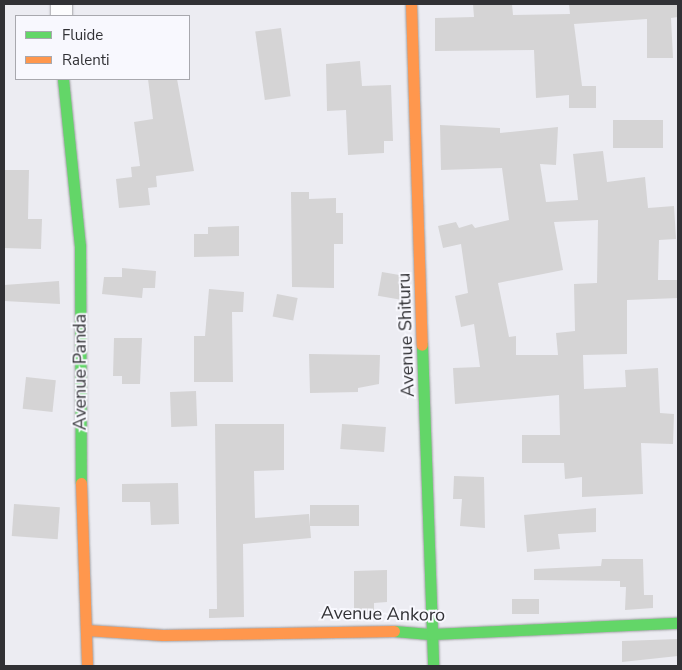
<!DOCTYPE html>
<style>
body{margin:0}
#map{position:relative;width:682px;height:670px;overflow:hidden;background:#ececf2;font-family:"Nunito Sans",sans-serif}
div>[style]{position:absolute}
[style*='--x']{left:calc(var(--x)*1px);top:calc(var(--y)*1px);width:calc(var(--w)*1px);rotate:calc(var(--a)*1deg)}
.building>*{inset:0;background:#d5d4d5;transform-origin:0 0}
.roads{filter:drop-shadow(0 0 1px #a1a1a5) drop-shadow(0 0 1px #a1a1a5)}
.street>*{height:21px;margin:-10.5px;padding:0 10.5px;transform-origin:10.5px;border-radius:10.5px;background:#fcfcfd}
.fast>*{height:11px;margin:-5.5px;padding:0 5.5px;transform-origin:5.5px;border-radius:5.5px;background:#63d668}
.slow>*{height:11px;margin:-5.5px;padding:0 5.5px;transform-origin:5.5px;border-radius:5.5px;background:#ff974d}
span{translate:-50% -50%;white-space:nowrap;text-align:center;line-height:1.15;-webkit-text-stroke:4px #f8f8fe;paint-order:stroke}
.street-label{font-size:18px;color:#313135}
.frame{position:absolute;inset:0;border:5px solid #313135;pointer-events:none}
.legend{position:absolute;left:15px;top:15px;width:175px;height:65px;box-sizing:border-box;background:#f8f8fe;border:1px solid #a8a8ae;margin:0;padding:6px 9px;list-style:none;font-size:15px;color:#313135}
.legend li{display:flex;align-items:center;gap:10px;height:25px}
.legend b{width:25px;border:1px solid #a8a8ae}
</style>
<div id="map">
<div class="building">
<i style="clip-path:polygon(473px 4px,512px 4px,513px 15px,570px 14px,569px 4px,678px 4px,678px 17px,671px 18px,673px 58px,647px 58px,647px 19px,574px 24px,582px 86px,596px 86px,596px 108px,569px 108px,569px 95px,536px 98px,534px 50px,435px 51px,435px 18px,474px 17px)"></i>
<i style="left:281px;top:28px;width:69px;height:26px;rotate:82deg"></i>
<i style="clip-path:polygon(360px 61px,362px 86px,391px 85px,393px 141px,384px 141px,384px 153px,348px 155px,346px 110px,327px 111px,326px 64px)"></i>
<i style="clip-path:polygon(148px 79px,177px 79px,194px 171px,156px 176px,157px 187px,148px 188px,150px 205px,119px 208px,116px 179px,132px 177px,131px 167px,140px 166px,134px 122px,153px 119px)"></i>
<i style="left:663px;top:120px;width:28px;height:50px;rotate:90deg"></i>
<i style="clip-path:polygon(evenodd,440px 125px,500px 128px,500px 133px,558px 127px,556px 165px,540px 164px,546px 202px,578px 200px,573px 154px,603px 151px,607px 182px,645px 177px,648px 208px,674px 206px,676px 239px,659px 240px,658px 280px,678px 280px,678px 298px,627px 300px,627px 354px,583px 355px,584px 389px,626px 387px,625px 370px,658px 368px,660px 413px,674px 414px,673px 444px,641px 443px,643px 494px,582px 497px,582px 477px,565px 479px,564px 463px,522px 463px,522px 435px,560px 435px,559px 395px,455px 404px,453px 368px,480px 367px,474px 324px,461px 327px,455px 296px,468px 293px,461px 244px,443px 248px,438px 226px,456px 222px,459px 228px,472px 224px,475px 228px,509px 220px,502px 168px,441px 170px,440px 125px,598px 220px,597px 283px,574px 284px,575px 331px,556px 333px,558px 355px,516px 355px,516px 336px,509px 337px,498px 283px,563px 270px,554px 222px,598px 220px)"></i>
<i style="clip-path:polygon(4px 170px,29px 170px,28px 219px,42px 219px,41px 249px,4px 248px)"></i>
<i style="clip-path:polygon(291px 192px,309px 192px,309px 199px,336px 198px,336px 213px,343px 213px,343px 244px,334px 244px,334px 288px,292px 287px)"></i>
<i style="clip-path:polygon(239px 226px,239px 256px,194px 257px,194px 234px,208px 234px,208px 227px)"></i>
<i style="clip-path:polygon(122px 268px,156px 271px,155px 288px,143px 288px,142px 298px,102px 294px,104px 277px,122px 277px)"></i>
<i style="left:382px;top:272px;width:22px;height:24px;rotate:10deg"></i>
<i style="clip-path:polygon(59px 281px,60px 304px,4px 301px,4px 285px)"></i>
<i style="clip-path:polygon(209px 289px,244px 292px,243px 312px,232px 312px,233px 382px,194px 382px,194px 336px,205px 336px)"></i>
<i style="left:277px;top:294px;width:21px;height:23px;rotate:11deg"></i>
<i style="clip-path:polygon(114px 338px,142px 338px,140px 384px,122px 384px,122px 376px,113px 376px)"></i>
<i style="clip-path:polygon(309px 354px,380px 355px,379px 384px,358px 388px,358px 392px,310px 393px)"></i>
<i style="left:26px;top:377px;width:30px;height:32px;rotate:6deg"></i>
<i style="left:196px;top:391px;width:35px;height:26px;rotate:88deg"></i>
<i style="clip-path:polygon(215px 424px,284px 424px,284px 470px,254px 471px,255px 518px,309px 514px,311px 538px,243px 544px,244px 617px,209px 618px,209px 609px,217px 609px)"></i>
<i style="left:342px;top:424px;width:44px;height:25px;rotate:4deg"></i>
<i style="clip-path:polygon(454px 476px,484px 477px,485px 528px,460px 526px,462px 499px,453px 499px)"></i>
<i style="clip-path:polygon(178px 483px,179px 524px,151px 525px,150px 502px,122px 502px,122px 484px)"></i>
<i style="left:14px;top:504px;width:46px;height:32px;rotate:4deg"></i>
<i style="left:310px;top:505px;width:49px;height:21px"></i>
<i style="clip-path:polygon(596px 508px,596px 532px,558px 534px,560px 549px,527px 552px,524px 515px)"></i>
<i style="clip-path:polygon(602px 559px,643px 559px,644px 595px,653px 595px,653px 608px,625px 610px,626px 587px,620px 587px,620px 581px,534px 580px,534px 569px,601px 566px)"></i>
<i style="clip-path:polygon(387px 570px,387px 602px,374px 603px,374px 614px,354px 614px,354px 571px)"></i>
<i style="left:539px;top:599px;width:15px;height:27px;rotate:90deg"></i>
<i style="clip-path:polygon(678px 639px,678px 656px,622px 662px,622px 641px)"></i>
</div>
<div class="roads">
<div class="street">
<i style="--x:61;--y:4;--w:12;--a:90"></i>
</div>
<div class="fast">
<i style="--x:63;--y:79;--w:168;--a:84.2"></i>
<i style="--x:80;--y:246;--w:237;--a:89.8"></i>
<i style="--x:422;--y:345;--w:321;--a:88"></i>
<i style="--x:394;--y:631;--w:38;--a:5"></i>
<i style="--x:432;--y:634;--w:246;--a:-2.6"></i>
</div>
<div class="slow">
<i style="--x:411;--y:4;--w:341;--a:88.2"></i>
<i style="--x:81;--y:483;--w:183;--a:88.1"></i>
<i style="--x:86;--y:630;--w:77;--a:3.7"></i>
<i style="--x:163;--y:635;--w:231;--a:-1"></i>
</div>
</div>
<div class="street-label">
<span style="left:406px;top:335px;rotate:-92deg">Avenue Shituru</span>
<span style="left:80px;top:372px;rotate:-90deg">Avenue Panda</span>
<span style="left:383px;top:614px;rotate:1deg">Avenue Ankoro</span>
</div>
<div class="frame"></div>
<ul class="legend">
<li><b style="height:6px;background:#63d668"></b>Fluide</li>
<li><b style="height:6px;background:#ff974d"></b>Ralenti</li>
</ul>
</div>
